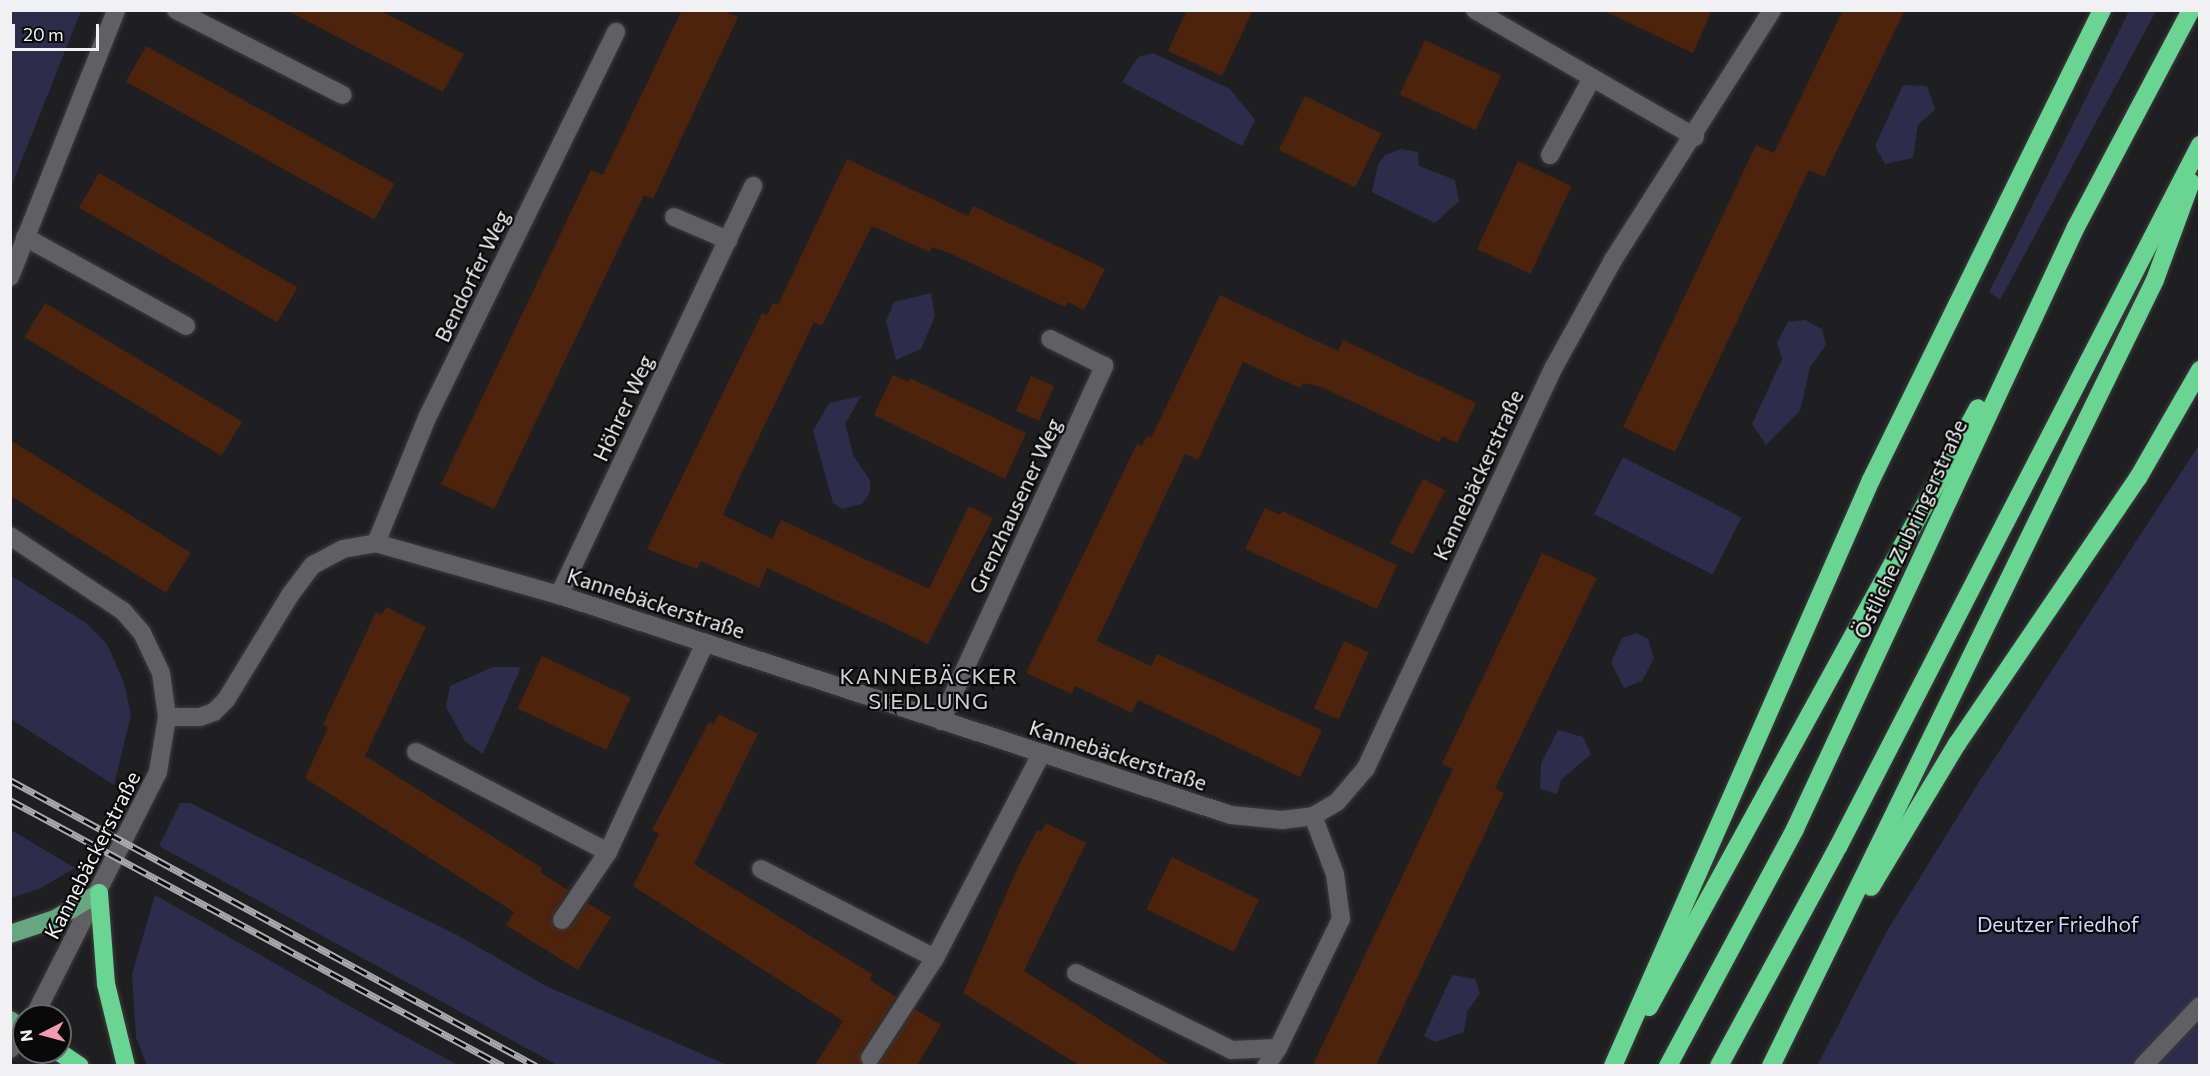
<!DOCTYPE html>
<meta charset="utf-8">
<style>
body{margin:0}
#map{position:relative;width:2210px;height:1076px;overflow:hidden;background:#1f1f22;font-family:Commissioner,sans-serif}
div>[style]{position:absolute}
[style*='--x']{left:calc(var(--x)*1px);top:calc(var(--y)*1px);width:calc(var(--w)*1px);rotate:calc(var(--a)*1deg)}
.green>*{inset:0;background:#2e2c4b;transform-origin:0 0}
.building>*{inset:0;background:#4c230c;transform-origin:0 0}
.roads{filter:drop-shadow(0 0 2px #3c3c3e) drop-shadow(0 0 2px #3c3c3e)}
.minor>*{height:18px;margin:-9px;padding:0 9px;transform-origin:9px;border-radius:9px;background:#606064}
.major>*{height:18px;margin:-9px;padding:0 9px;transform-origin:9px;border-radius:9px;background:#66a680}
.highway>*{height:18px;margin:-9px;padding:0 9px;transform-origin:9px;border-radius:9px;background:#6ad492}
.rail>*{height:7px;margin-top:-3.5px;transform-origin:0;background:repeating-linear-gradient(90deg,#09090a 0 14px,#aaaaad 0 28px);box-sizing:border-box;border-block:2px solid #aaaaad}
span{translate:-50% -50%;white-space:nowrap;text-align:center;line-height:1.15;-webkit-text-stroke:4.5px #09090a;paint-order:stroke}
.street-label{font-size:21px;color:#f1f1f3}
.park-label{font-size:21px;color:#d4d2fe}
.neighbourhood-label{font-size:22px;color:#d0d0d5;letter-spacing:1.5px}
.frame{position:absolute;inset:0;border:12px solid #f1f1f3;pointer-events:none}
.north{position:absolute;left:12px;top:1004px;width:60px;height:60px;box-sizing:border-box;background:#09090a;border:2px solid #666667;border-radius:50%;rotate:264deg;font-size:16px;font-weight:700;line-height:24px;text-align:center;color:#f1f1f3}
.north::after{content:'';display:block;margin:auto;width:21px;height:27px;background:#f19ab3;clip-path:polygon(50% 0,100% 100%,50% 72%,0 100%)}
.scale{position:absolute;left:12px;top:24px;width:87px;height:27px;box-sizing:border-box;border:3px solid #f1f1f3;border-top:0;padding-left:8px;font-size:18px;line-height:21px;white-space:nowrap;color:#f1f1f3;-webkit-text-stroke:4px #09090a;paint-order:stroke}
</style>
<div id="map">
<div class="green">
<i style="clip-path:polygon(11px 10px,81px 11px,11px 187px,10px 11px)"></i>
<i style="clip-path:polygon(2129px 11px,2156px 11px,2000px 300px,1989px 292px)"></i>
<i style="clip-path:polygon(1153px 53px,1230px 89px,1255px 120px,1242px 146px,1122px 82px,1138px 57px)"></i>
<i style="clip-path:polygon(1903px 85px,1927px 86px,1935px 109px,1918px 125px,1913px 158px,1885px 164px,1875px 146px)"></i>
<i style="clip-path:polygon(1401px 149px,1418px 152px,1419px 166px,1455px 180px,1459px 201px,1435px 223px,1372px 192px,1378px 164px,1385px 155px)"></i>
<i style="clip-path:polygon(931px 293px,935px 316px,921px 349px,896px 360px,886px 321px,894px 302px)"></i>
<i style="clip-path:polygon(1805px 320px,1822px 329px,1826px 345px,1810px 367px,1800px 411px,1766px 445px,1752px 424px,1782px 359px,1777px 342px,1788px 322px)"></i>
<i style="clip-path:polygon(861px 396px,845px 424px,854px 457px,870px 480px,870px 493px,862px 504px,842px 509px,833px 503px,813px 431px,829px 403px)"></i>
<i style="clip-path:polygon(2199px 445px,2199px 1065px,1817px 1066px,1887px 931px,1979px 782px)"></i>
<i style="left:1623px;top:457px;width:133px;height:64px;rotate:27deg"></i>
<i style="clip-path:polygon(10px 575px,86px 623px,107px 644px,124px 683px,131px 715px,114px 785px,11px 719px)"></i>
<i style="clip-path:polygon(1637px 633px,1648px 639px,1654px 658px,1642px 681px,1624px 688px,1611px 663px,1622px 638px)"></i>
<i style="clip-path:polygon(493px 667px,521px 667px,483px 754px,465px 741px,446px 707px,450px 686px)"></i>
<i style="clip-path:polygon(1558px 730px,1583px 737px,1591px 754px,1561px 780px,1557px 794px,1540px 789px,1541px 763px)"></i>
<i style="clip-path:polygon(180px 803px,190px 803px,457px 935px,546px 986px,727px 1065px,557px 1065px,159px 846px)"></i>
<i style="clip-path:polygon(11px 830px,75px 868px,41px 888px,11px 898px)"></i>
<i style="clip-path:polygon(155px 895px,376px 1021px,458px 1065px,147px 1065px,136px 1038px,132px 974px)"></i>
<i style="clip-path:polygon(1452px 975px,1475px 979px,1480px 993px,1467px 1012px,1464px 1032px,1435px 1042px,1424px 1036px)"></i>
</div>
<div class="building">
<i style="clip-path:polygon(286px 10px,379px 10px,464px 54px,443px 92px)"></i>
<i style="clip-path:polygon(682px 10px,723px 10px,738px 17px,653px 199px,644px 195px,494px 509px,441px 484px,591px 170px,603px 175px)"></i>
<i style="clip-path:polygon(1187px 10px,1253px 10px,1222px 76px,1168px 51px)"></i>
<i style="clip-path:polygon(1602px 10px,1712px 10px,1693px 53px)"></i>
<i style="clip-path:polygon(1843px 10px,1905px 10px,1824px 177px,1809px 170px,1675px 452px,1623px 427px,1756px 145px,1774px 153px)"></i>
<i style="left:1425px;top:40px;width:84px;height:60px;rotate:25deg"></i>
<i style="left:146px;top:46px;width:284px;height:41px;rotate:29deg"></i>
<i style="left:1305px;top:96px;width:85px;height:60px;rotate:26deg"></i>
<i style="clip-path:polygon(847px 159px,968px 216px,973px 206px,1105px 269px,1084px 310px,1068px 302px,1065px 307px,949px 253px,932px 247px,929px 252px,872px 226px,822px 326px,814px 322px,737px 483px,723px 515px,772px 539px,781px 520px,929px 589px,969px 506px,993px 518px,928px 644px,767px 568px,759px 588px,701px 561px,697px 569px,647px 549px,762px 313px,767px 315px,773px 303px,778px 305px)"></i>
<i style="left:1518px;top:161px;width:59px;height:97px;rotate:25deg"></i>
<i style="left:99px;top:173px;width:229px;height:40px;rotate:30deg"></i>
<i style="clip-path:polygon(1220px 295px,1338px 351px,1343px 340px,1476px 403px,1457px 443px,1442px 436px,1439px 442px,1321px 387px,1303px 383px,1300px 388px,1243px 362px,1198px 460px,1185px 454px,1097px 641px,1151px 666px,1157px 654px,1322px 730px,1300px 777px,1138px 700px,1132px 713px,1075px 686px,1072px 694px,1026px 673px,1137px 444px,1142px 446px,1147px 436px,1151px 438px)"></i>
<i style="left:45px;top:303px;width:230px;height:40px;rotate:31deg"></i>
<i style="clip-path:polygon(893px 375px,908px 382px,910px 378px,1026px 433px,1005px 479px,874px 415px)"></i>
<i style="left:1031px;top:376px;width:25px;height:38px;rotate:23deg"></i>
<i style="left:10px;top:440px;width:213px;height:47px;rotate:32deg"></i>
<i style="left:1423px;top:479px;width:25px;height:72px;rotate:27deg"></i>
<i style="clip-path:polygon(1265px 508px,1280px 515px,1282px 511px,1397px 565px,1377px 609px,1245px 549px)"></i>
<i style="clip-path:polygon(1542px 553px,1597px 578px,1495px 789px,1504px 793px,1376px 1065px,1313px 1065px,1453px 769px,1442px 764px)"></i>
<i style="clip-path:polygon(386px 607px,426px 627px,365px 756px,542px 868px,540px 872px,568px 890px,551px 919px,556px 930px,571px 927px,587px 903px,611px 917px,578px 970px,506px 925px,514px 912px,305px 778px,328px 728px,323px 725px,376px 612px,382px 615px)"></i>
<i style="left:1344px;top:641px;width:27px;height:74px;rotate:24deg"></i>
<i style="left:542px;top:656px;width:98px;height:58px;rotate:25deg"></i>
<i style="clip-path:polygon(719px 714px,758px 734px,694px 864px,872px 974px,870px 980px,896px 997px,861px 1052px,862px 1065px,815px 1065px,843px 1021px,633px 886px,659px 834px,652px 830px,709px 722px,714px 724px)"></i>
<i style="clip-path:polygon(1046px 823px,1086px 843px,1024px 971px,1170px 1065px,1079px 1065px,963px 993px,1018px 867px,1037px 830px,1041px 832px)"></i>
<i style="left:1172px;top:857px;width:97px;height:58px;rotate:26deg"></i>
<i style="clip-path:polygon(915px 1009px,941px 1025px,917px 1065px,878px 1065px)"></i>
</div>
<div class="roads">
<div class="minor">
<i style="--x:176;--y:10;--w:187;--a:27"></i>
<i style="--x:1475;--y:10;--w:254;--a:30"></i>
<i style="--x:1550;--y:155;--w:88;--a:-61.4"></i>
<i style="--x:674;--y:217;--w:59;--a:23.1"></i>
<i style="--x:25;--y:237;--w:184;--a:28.9"></i>
<i style="--x:10;--y:277;--w:287;--a:-68.3"></i>
<i style="--x:10;--y:536;--w:136;--a:33.6"></i>
<i style="--x:123;--y:611;--w:29;--a:49"></i>
<i style="--x:142;--y:633;--w:44;--a:64.6"></i>
<i style="--x:161;--y:673;--w:44;--a:82.2"></i>
<i style="--x:167;--y:717;--w:56;--a:99.3"></i>
<i style="--x:158;--y:772;--w:274;--a:116.9"></i>
<i style="--x:376;--y:543;--w:135;--a:-67.8"></i>
<i style="--x:427;--y:418;--w:430;--a:-63.9"></i>
<i style="--x:559;--y:595;--w:453;--a:-64.6"></i>
<i style="--x:167;--y:717;--w:33;--a:0"></i>
<i style="--x:200;--y:717;--w:15;--a:-20"></i>
<i style="--x:214;--y:712;--w:17;--a:-45"></i>
<i style="--x:226;--y:700;--w:123;--a:-58.6"></i>
<i style="--x:290;--y:595;--w:38;--a:-53"></i>
<i style="--x:313;--y:565;--w:34;--a:-28"></i>
<i style="--x:343;--y:549;--w:34;--a:-10"></i>
<i style="--x:376;--y:543;--w:190;--a:15.9"></i>
<i style="--x:559;--y:595;--w:707;--a:18.13"></i>
<i style="--x:1231;--y:815;--w:51;--a:5.6"></i>
<i style="--x:1282;--y:820;--w:31;--a:-7"></i>
<i style="--x:1313;--y:816;--w:28;--a:-30"></i>
<i style="--x:1337;--y:802;--w:45;--a:-49.5"></i>
<i style="--x:1366;--y:768;--w:443;--a:-64.9"></i>
<i style="--x:1554;--y:367;--w:122;--a:-61.1"></i>
<i style="--x:1613;--y:260;--w:296;--a:-57.5"></i>
<i style="--x:941;--y:721;--w:391;--a:-65.3"></i>
<i style="--x:1104;--y:366;--w:60;--a:-153.4"></i>
<i style="--x:416;--y:752;--w:216;--a:27.5"></i>
<i style="--x:608;--y:852;--w:230;--a:-65.1"></i>
<i style="--x:761;--y:869;--w:195;--a:27.1"></i>
<i style="--x:935;--y:958;--w:230;--a:-62.5"></i>
<i style="--x:562;--y:920;--w:82;--a:-55.9"></i>
<i style="--x:1076;--y:973;--w:174;--a:26.3"></i>
<i style="--x:1232;--y:1050;--w:46;--a:-2.5"></i>
<i style="--x:1278;--y:1048;--w:144;--a:-64"></i>
<i style="--x:1341;--y:919;--w:45;--a:-97.6"></i>
<i style="--x:1335;--y:874;--w:62;--a:-110.8"></i>
<i style="--x:10;--y:1049;--w:21;--a:-49"></i>
<i style="--x:870;--y:1058;--w:119;--a:-57"></i>
<i style="--x:1266;--y:1066;--w:22;--a:-56"></i>
<i style="--x:2143;--y:1066;--w:83;--a:-46.5"></i>
</div>
<div class="major">
<i style="--x:10;--y:934;--w:47;--a:-18.4"></i>
<i style="--x:55;--y:919;--w:51;--a:-30.6"></i>
<i style="--x:10;--y:1020;--w:17;--a:36"></i>
</div>
<div class="highway">
<i style="--x:1871;--y:887;--w:167;--a:-59"></i>
<i style="--x:1957;--y:744;--w:322;--a:-55.8"></i>
<i style="--x:2138;--y:478;--w:125;--a:-60.1"></i>
<i style="--x:99;--y:893;--w:91;--a:85.6"></i>
<i style="--x:106;--y:984;--w:84;--a:76.3"></i>
<i style="--x:1649;--y:1007;--w:683;--a:-61.22"></i>
<i style="--x:59;--y:1052;--w:25;--a:34"></i>
<i style="--x:1613;--y:1066;--w:640;--a:-66.24"></i>
<i style="--x:1871;--y:480;--w:524;--a:-63.83"></i>
<i style="--x:1668;--y:1066;--w:269;--a:-61.8"></i>
<i style="--x:1795;--y:829;--w:664;--a:-64.98"></i>
<i style="--x:2076;--y:227;--w:246;--a:-62.1"></i>
<i style="--x:1719;--y:1066;--w:249;--a:-61.5"></i>
<i style="--x:1838;--y:847;--w:790;--a:-62.72"></i>
<i style="--x:1771;--y:1066;--w:875;--a:-63.96"></i>
<i style="--x:2155;--y:280;--w:104;--a:-69.8"></i>
</div>
</div>
<div class="rail">
<i style="--x:10;--y:780;--w:599;--a:28.53"></i>
<i style="--x:10;--y:800;--w:560;--a:28.35"></i>
</div>
<div class="street-label">
<span style="left:472px;top:276px;rotate:-64deg">Bendorfer Weg</span>
<span style="left:623px;top:408px;rotate:-65deg">Höhrer Weg</span>
<span style="left:1478px;top:475px;rotate:-65deg">Kannebäckerstraße</span>
<span style="left:1015px;top:506px;rotate:-65deg">Grenzhausener Weg</span>
<span style="left:1910px;top:529px;rotate:-65deg">Östliche Zubringerstraße</span>
<span style="left:656px;top:603px;rotate:18deg">Kannebäckerstraße</span>
<span style="left:1118px;top:755px;rotate:18deg">Kannebäckerstraße</span>
<span style="left:92px;top:855px;rotate:-63deg">Kannebäckerstraße</span>
</div>
<div class="park-label">
<span style="left:2058px;top:924px">Deutzer Friedhof</span>
</div>
<div class="neighbourhood-label">
<span style="left:929px;top:688px">KANNEBÄCKER<br>SIEDLUNG</span>
</div>
<div class="frame"></div>
<div class="north">N</div>
<div class="scale">20 m</div>
</div>
